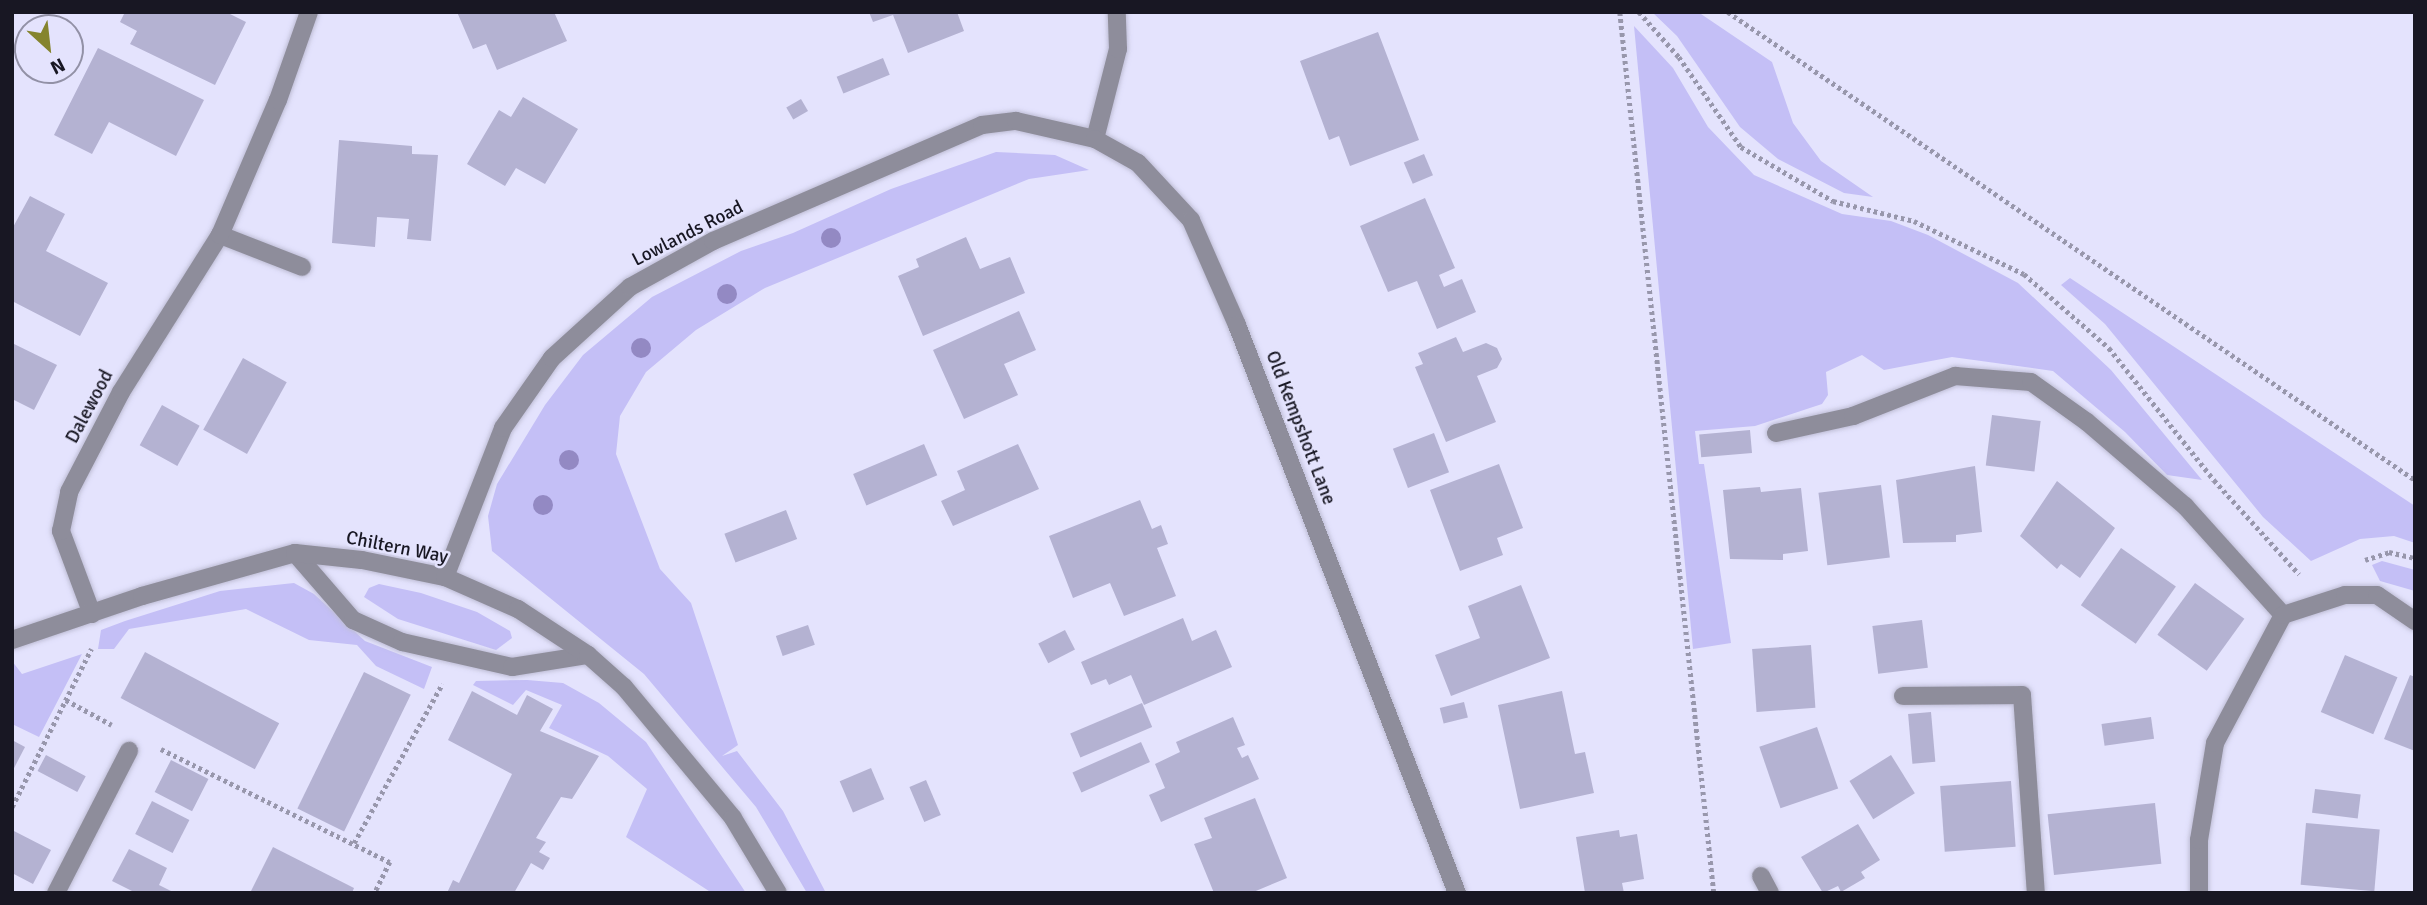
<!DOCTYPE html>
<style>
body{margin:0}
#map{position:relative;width:2427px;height:905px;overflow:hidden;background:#e4e3fd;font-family:Signika,sans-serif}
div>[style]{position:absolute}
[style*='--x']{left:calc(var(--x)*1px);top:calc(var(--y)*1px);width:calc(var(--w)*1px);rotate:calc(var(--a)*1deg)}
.green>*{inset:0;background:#c4bff6}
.building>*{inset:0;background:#b4b2d2;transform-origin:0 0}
.path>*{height:4.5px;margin-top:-2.25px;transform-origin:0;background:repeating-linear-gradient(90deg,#9897ac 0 3.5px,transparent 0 7px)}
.roads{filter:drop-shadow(0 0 2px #bfbed6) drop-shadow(0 0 2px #bfbed6)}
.lane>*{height:18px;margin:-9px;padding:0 9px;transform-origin:9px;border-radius:9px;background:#8e8d9b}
.street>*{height:18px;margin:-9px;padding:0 9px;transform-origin:9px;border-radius:9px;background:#8e8d9b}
.trees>*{width:20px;height:20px;margin:-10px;border-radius:50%;background:#9389c3}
span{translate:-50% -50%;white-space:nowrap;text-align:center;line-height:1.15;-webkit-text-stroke:5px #e4e3fd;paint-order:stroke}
.street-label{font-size:19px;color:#181723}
.frame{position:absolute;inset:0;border:14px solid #181723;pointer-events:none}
.north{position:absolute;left:14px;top:14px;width:70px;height:70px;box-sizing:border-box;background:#e4e3fd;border:2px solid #9291a6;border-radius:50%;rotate:153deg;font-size:19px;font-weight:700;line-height:28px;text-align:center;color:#181723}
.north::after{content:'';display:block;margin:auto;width:24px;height:32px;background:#85842e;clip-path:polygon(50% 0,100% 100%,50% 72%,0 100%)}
</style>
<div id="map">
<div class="green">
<i style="clip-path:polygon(1652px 12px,1698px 12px,1772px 62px,1793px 123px,1821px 161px,1873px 197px,1844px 193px,1778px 159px,1740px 127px,1677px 36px)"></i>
<i style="clip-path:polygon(1634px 26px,1673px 68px,1708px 127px,1754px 175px,1842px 214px,1891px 221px,1928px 235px,2018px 283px,2111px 370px,2202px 480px,2167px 475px,2125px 432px,2053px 371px,1952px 357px,1884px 370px,1862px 355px,1826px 372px,1828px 395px,1822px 404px,1755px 426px,1695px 431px,1699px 464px,1704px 464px,1731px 643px,1693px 649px)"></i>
<i style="clip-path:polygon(996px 152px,1055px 155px,1089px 170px,1029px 179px,765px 288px,696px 330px,646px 372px,620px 416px,616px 454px,660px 569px,691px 603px,738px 745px,722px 756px,737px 751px,783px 811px,826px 893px,807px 893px,756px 807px,644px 674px,492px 551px,488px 516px,497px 484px,545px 405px,583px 355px,652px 297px,741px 251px,793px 233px,891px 189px)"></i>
<i style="clip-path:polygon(2070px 278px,2415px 506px,2415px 543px,2394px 536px,2360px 539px,2311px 561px,2263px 517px,2105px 324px,2061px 285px)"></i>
<i style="clip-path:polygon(2382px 561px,2415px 570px,2415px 591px,2380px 581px,2372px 565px)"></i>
<i style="clip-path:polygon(294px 583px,314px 594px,365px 641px,432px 667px,424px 689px,376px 666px,357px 645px,309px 640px,246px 609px,129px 629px,114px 649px,98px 649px,101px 630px,125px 621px,220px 591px)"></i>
<i style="clip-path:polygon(379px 584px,421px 593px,477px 612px,510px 631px,512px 638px,496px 650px,398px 619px,364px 597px,369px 588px)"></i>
<i style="clip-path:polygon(82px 654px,39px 737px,12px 724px,12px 661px,22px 674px)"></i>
<i style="clip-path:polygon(527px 680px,563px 683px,599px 703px,646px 742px,746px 893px,712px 893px,626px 837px,647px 789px,608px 756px,549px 728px,562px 705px,526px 690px,513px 705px,473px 685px,476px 681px)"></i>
</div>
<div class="building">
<i style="clip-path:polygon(125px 12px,226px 12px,246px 22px,215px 85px,130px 44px,137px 31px,120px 22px)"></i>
<i style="clip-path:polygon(457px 12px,554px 12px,567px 41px,497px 70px,486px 44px,473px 49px)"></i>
<i style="clip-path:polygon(869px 12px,957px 12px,964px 31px,908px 53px,893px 15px,873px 22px)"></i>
<i style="clip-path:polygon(1378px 32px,1419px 140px,1350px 166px,1339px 136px,1329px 140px,1300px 61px)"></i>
<i style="clip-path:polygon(98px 48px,204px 100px,176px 156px,109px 122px,92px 154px,54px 135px)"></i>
<i style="left:883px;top:58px;width:18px;height:50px;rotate:68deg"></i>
<i style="clip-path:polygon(523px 97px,578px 129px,545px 184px,516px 168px,505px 186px,467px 164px,499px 110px,511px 117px)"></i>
<i style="left:801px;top:99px;width:14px;height:17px;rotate:60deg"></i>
<i style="clip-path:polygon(339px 140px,412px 146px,412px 154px,438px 155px,431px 241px,407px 239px,409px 219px,377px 217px,375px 247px,332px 243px)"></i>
<i style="left:1424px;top:154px;width:23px;height:22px;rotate:67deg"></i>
<i style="clip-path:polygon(30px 196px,65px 214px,46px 251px,108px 283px,80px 336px,12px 301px,12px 229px)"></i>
<i style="clip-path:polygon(1425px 198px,1455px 268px,1439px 275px,1444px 287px,1462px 279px,1476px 312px,1437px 329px,1417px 281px,1388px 292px,1360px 226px)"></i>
<i style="clip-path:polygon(966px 237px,980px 269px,1010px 257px,1025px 293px,923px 336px,898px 276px,919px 267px,916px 259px)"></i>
<i style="clip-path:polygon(1019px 311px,1036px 350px,1004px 364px,1018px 395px,964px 419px,933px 350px)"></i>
<i style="clip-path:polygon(1456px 337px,1463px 352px,1486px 343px,1497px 348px,1502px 359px,1497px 368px,1477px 376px,1496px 422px,1446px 442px,1415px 367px,1423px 364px,1418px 353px)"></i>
<i style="clip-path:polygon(12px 343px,57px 365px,34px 410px,12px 399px)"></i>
<i style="left:243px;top:358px;width:50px;height:82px;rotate:29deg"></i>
<i style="left:162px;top:405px;width:43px;height:46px;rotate:29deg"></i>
<i style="left:1992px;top:415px;width:49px;height:51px;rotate:7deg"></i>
<i style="left:1750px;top:430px;width:23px;height:51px;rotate:85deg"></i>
<i style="left:1434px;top:433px;width:42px;height:44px;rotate:69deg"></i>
<i style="left:924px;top:444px;width:34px;height:77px;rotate:67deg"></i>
<i style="clip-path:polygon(1018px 444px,1039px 489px,953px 526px,941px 501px,965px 490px,957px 471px)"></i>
<i style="clip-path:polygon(1499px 464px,1523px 528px,1497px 538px,1503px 555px,1460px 571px,1430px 490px)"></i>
<i style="clip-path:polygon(1975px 466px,1982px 532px,1956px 535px,1956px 542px,1903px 543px,1896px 480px)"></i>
<i style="clip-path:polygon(2057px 481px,2115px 528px,2080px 578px,2061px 564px,2057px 569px,2020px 536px)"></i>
<i style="left:1881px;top:485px;width:73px;height:63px;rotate:83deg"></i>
<i style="clip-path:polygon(1760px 487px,1761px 492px,1801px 488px,1808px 551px,1783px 554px,1783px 560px,1730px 559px,1723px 490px)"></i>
<i style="clip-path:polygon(1140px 500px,1152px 529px,1161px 525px,1168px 544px,1157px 548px,1176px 596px,1124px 616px,1110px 583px,1073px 598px,1049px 536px)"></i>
<i style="left:786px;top:510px;width:31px;height:66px;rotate:69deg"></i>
<i style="left:2121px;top:548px;width:67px;height:70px;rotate:35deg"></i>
<i style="left:2195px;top:583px;width:61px;height:64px;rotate:36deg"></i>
<i style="clip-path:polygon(1521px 585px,1550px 658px,1451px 696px,1435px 655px,1480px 638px,1468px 606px)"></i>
<i style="clip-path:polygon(1183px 618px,1192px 641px,1216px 630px,1232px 667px,1144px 705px,1131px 675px,1109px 685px,1106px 679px,1091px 685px,1081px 662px)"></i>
<i style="left:1922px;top:620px;width:48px;height:50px;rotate:83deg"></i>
<i style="left:808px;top:625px;width:21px;height:34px;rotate:71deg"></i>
<i style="left:1065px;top:630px;width:22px;height:30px;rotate:63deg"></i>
<i style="left:1811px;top:645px;width:63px;height:59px;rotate:86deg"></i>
<i style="left:145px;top:652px;width:152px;height:52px;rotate:28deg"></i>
<i style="left:2345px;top:655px;width:57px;height:62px;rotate:23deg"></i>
<i style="left:364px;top:672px;width:52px;height:152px;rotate:26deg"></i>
<i style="clip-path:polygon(2410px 675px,2415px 677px,2415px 751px,2384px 739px)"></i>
<i style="clip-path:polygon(472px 691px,517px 715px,527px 695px,553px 709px,540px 731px,599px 756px,572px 799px,561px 797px,536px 838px,546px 842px,539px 852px,550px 858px,543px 870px,531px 863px,514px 893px,447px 893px,453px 880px,459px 883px,512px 774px,448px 740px)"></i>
<i style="clip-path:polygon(1562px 691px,1575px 754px,1585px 752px,1594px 793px,1520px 809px,1498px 705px)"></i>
<i style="left:1464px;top:702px;width:16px;height:25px;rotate:76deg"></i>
<i style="left:1142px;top:703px;width:26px;height:78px;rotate:67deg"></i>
<i style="left:1931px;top:712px;width:50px;height:23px;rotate:85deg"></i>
<i style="clip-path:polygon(1233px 717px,1245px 745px,1237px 748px,1242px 758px,1248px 755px,1259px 779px,1161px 822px,1149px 795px,1165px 788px,1155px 764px,1180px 752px,1176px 742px)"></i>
<i style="left:2151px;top:717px;width:22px;height:50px;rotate:82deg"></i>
<i style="left:1817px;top:727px;width:65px;height:61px;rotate:71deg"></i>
<i style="clip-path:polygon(12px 740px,25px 747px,12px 772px)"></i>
<i style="left:1141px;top:742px;width:22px;height:75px;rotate:66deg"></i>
<i style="left:46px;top:755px;width:45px;height:18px;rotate:28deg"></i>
<i style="left:1891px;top:755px;width:45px;height:49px;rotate:58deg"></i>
<i style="left:171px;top:760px;width:42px;height:36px;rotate:27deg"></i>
<i style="left:871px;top:768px;width:34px;height:34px;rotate:67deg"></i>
<i style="left:926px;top:780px;width:38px;height:18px;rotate:67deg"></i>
<i style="left:2011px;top:781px;width:66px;height:71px;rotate:86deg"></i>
<i style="left:2315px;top:789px;width:46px;height:24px;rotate:7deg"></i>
<i style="clip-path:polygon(1255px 798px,1287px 878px,1251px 893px,1214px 893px,1194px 844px,1212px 838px,1204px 818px)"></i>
<i style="left:152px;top:801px;width:42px;height:37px;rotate:27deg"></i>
<i style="left:2155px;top:803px;width:61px;height:108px;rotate:84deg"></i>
<i style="left:2306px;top:823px;width:74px;height:62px;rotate:5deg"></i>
<i style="clip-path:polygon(1858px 824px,1880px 860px,1861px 872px,1865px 878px,1841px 892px,1838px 886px,1823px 893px,1801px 857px)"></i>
<i style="clip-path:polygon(12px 830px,51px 850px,33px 884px,12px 873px)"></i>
<i style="clip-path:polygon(1619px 830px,1620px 837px,1637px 834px,1644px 879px,1622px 883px,1624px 893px,1585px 893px,1576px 837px)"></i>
<i style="clip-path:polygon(273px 847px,354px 888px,352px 893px,250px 893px)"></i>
<i style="clip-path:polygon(129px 849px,167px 868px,159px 885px,175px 893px,136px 893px,112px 881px)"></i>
</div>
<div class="path">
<i style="--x:1620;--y:12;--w:886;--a:83.91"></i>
<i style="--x:1639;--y:12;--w:60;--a:48.4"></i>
<i style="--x:1679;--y:57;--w:109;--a:55.4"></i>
<i style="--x:1741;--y:147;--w:107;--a:30.4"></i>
<i style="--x:1833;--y:201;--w:83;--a:13.9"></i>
<i style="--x:1914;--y:221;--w:122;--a:25.7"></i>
<i style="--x:2024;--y:274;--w:113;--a:41"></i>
<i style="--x:2109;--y:348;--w:169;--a:51.5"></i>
<i style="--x:2214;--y:480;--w:127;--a:47.9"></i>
<i style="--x:1728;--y:12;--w:831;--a:34.26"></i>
<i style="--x:2365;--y:560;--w:25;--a:-18"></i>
<i style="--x:2389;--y:552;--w:27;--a:13"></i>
<i style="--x:66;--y:700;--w:52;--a:28.5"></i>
<i style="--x:161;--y:749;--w:255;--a:26.3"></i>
<i style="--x:390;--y:862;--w:34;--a:116"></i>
<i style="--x:12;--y:807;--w:177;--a:-63.4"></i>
<i style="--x:354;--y:843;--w:182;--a:-61"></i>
</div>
<div class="roads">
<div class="lane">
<i style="--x:1776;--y:433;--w:79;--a:-12.4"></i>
<i style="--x:1853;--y:416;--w:110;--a:-21.4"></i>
<i style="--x:1955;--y:376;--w:76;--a:4.5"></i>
<i style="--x:2031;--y:382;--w:69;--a:35.5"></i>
<i style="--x:2087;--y:422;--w:129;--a:40.6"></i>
<i style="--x:295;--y:553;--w:89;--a:49.1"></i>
<i style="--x:353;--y:620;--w:54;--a:24.2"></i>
<i style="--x:402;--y:642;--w:113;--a:12.8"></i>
<i style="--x:512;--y:667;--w:77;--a:-9"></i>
<i style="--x:1903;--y:696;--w:119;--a:-0.5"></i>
<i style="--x:2022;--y:695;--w:198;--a:86"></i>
<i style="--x:56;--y:893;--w:160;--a:-62.8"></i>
</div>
<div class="street">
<i style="--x:1095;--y:139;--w:93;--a:-75.7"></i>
<i style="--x:1118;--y:49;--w:37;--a:-92"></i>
<i style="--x:220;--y:235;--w:88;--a:21.3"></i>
<i style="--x:2185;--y:506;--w:147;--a:48"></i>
<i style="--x:445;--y:577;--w:160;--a:-68.7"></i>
<i style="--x:503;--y:428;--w:85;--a:-55"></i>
<i style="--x:552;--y:358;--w:105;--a:-42.3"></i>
<i style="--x:630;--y:287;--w:95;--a:-29"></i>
<i style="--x:713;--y:241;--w:293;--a:-23.3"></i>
<i style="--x:982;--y:125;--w:34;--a:-7"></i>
<i style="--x:1016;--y:121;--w:81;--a:12.8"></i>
<i style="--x:1095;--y:139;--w:49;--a:29.2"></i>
<i style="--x:1138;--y:163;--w:78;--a:47.1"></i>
<i style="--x:1191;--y:220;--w:115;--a:66.3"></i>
<i style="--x:1237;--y:325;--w:609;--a:68.83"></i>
<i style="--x:92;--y:614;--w:89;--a:-110.5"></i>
<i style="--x:61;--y:531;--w:40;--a:-78"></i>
<i style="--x:69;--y:492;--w:113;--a:-62.5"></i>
<i style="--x:121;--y:392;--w:186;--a:-57.8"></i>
<i style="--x:220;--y:235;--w:147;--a:-66.8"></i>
<i style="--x:278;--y:100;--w:93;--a:-70.6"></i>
<i style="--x:12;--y:640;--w:137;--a:-18.7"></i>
<i style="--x:142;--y:596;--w:159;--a:-15.7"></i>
<i style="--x:295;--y:553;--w:67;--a:6"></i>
<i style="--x:362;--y:560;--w:85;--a:11.6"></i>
<i style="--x:445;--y:577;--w:80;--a:23.7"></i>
<i style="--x:518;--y:609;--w:84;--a:33.3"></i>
<i style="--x:588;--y:655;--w:48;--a:41.6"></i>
<i style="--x:624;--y:687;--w:170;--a:50.2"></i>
<i style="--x:733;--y:818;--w:87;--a:59"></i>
<i style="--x:1761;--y:876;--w:19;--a:62"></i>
<i style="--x:2199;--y:893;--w:53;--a:-90"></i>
<i style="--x:2199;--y:840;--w:98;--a:-80.6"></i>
<i style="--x:2215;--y:743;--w:145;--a:-62"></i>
<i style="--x:2283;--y:615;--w:65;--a:-17.9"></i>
<i style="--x:2345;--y:595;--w:32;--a:0"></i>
<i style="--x:2377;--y:595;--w:46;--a:34.4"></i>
</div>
</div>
<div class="trees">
<i style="left:831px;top:238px"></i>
<i style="left:727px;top:294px"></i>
<i style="left:641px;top:348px"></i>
<i style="left:569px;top:460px"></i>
<i style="left:543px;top:505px"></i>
</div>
<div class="street-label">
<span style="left:688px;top:234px;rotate:-27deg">Lowlands Road</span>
<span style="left:90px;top:407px;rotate:-62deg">Dalewood</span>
<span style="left:1300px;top:428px;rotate:69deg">Old Kempshott Lane</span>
<span style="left:397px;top:548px;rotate:11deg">Chiltern Way</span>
</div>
<div class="frame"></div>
<div class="north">N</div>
</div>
